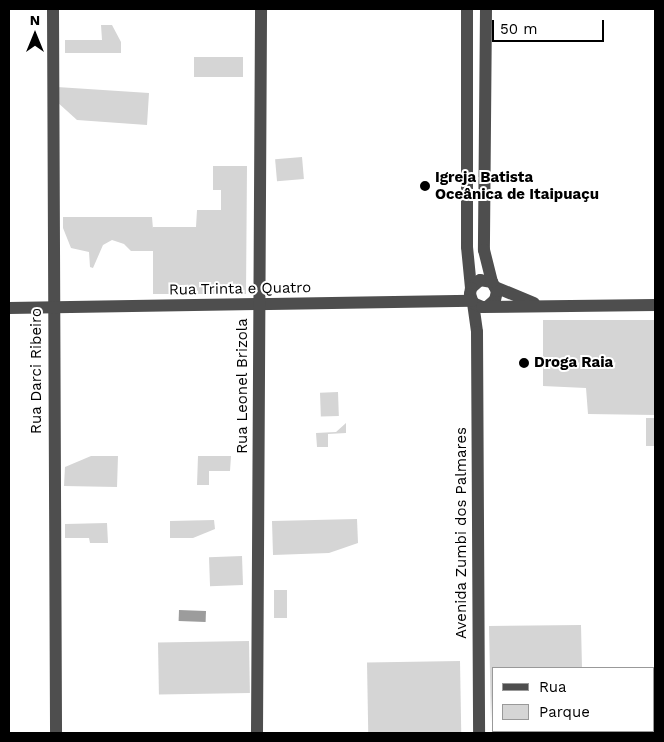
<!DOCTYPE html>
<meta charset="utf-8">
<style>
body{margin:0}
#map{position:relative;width:664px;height:742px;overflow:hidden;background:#fff;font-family:"Work Sans",sans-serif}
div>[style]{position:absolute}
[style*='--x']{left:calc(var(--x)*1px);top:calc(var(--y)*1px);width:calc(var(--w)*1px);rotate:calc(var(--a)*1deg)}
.green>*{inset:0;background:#d5d5d5;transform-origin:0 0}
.water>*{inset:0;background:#9c9c9c;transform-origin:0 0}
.minor>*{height:12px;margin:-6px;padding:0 6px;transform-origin:6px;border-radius:6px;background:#4e4e4e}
.dots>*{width:14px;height:14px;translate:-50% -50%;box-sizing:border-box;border:2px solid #fff;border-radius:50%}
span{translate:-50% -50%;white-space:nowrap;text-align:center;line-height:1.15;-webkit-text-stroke:4px #fff;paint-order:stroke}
.poi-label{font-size:15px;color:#000;font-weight:700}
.left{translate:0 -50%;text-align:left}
.street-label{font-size:15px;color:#000}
.frame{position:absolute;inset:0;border:10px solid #000;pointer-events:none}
.legend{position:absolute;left:492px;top:667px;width:162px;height:65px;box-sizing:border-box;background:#fff;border:1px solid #999;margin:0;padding:6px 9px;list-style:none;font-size:15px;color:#000}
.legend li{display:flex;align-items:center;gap:10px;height:25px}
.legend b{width:25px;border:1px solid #999}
.north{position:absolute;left:10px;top:10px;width:50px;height:50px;-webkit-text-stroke:4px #fff;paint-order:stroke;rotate:0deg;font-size:14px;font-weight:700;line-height:20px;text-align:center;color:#000}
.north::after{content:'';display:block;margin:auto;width:18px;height:22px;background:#000;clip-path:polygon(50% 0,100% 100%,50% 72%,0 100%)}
.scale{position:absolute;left:492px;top:20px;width:112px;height:22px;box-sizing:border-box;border:2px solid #000;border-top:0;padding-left:6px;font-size:15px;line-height:18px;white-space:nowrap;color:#000;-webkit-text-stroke:4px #fff;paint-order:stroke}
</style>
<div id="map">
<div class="green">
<i style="clip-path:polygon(101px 25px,112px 25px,121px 42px,121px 53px,65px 53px,65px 40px,102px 40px)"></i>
<i style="left:194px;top:57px;width:49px;height:20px"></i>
<i style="clip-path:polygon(57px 87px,149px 93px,147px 125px,77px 120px,56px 101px)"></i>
<i style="left:302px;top:157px;width:22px;height:27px;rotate:85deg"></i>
<i style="clip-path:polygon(213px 166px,247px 166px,246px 294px,153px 294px,153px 251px,131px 251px,124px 244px,112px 240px,103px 245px,93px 268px,90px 267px,89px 252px,71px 248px,63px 228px,63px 217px,152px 217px,153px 229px,153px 227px,196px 227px,197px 210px,221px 210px,221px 190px,213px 190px)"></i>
<i style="clip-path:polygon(543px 320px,655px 320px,655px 415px,588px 414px,586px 388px,543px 386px)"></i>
<i style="left:338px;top:392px;width:24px;height:18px;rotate:88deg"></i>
<i style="left:646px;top:418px;width:9px;height:28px"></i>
<i style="clip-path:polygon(346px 423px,346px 433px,328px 434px,328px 447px,317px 447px,316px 433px,336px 432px)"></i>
<i style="clip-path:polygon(91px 456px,118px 456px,117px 487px,64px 486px,65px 467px)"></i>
<i style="clip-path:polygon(198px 456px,231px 456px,230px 471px,209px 471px,209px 485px,197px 485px)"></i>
<i style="clip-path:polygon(357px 519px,358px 543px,329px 553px,273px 555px,272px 521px)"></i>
<i style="clip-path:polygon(214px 520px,215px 529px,193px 538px,170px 538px,170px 521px)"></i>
<i style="clip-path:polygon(107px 523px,108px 543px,90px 543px,89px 538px,65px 538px,65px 524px)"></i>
<i style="left:242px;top:556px;width:29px;height:33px;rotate:88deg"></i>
<i style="left:274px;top:590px;width:13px;height:28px"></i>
<i style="clip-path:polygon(581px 625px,582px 668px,493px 668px,491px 723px,489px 626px)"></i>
<i style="left:249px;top:641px;width:52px;height:91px;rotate:89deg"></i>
<i style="left:460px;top:661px;width:72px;height:93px;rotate:89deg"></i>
<i style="clip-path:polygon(653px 727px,655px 733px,587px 733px,653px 731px)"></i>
</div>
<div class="water">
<i style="left:179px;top:610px;width:27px;height:11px;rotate:2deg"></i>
</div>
<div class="minor">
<i style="--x:53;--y:9;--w:724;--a:89.76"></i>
<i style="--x:467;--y:9;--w:238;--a:90"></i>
<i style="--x:467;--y:247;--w:41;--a:84.4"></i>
<i style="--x:486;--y:9;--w:241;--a:90.5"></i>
<i style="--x:484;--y:250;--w:33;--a:76"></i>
<i style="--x:495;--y:287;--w:42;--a:22.3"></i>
<i style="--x:473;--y:303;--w:29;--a:82"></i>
<i style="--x:477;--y:332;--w:401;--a:89.7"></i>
<i style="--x:488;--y:306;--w:9;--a:-41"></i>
<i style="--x:495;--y:300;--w:9;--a:-77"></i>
<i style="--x:497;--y:291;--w:10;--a:-119"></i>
<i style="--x:492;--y:282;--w:12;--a:-171"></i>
<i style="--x:480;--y:280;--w:12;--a:138"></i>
<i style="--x:471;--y:288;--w:6;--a:99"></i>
<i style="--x:470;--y:294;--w:9;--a:72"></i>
<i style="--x:473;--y:303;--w:10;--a:24"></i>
<i style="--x:482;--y:307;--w:173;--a:-0.7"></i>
<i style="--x:9;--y:308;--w:463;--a:-0.9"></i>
<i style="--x:257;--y:733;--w:724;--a:-89.68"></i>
</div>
<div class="dots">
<i style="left:425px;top:186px;background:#000"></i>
<i style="left:524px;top:363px;background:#000"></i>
</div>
<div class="poi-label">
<span class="left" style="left:435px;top:186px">Igreja Batista<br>Oceânica de Itaipuaçu</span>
<span class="left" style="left:534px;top:363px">Droga Raia</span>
</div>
<div class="street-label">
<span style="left:240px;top:289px;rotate:-1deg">Rua Trinta e Quatro</span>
<span style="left:37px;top:371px;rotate:-90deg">Rua Darci Ribeiro</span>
<span style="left:243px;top:386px;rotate:-90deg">Rua Leonel Brizola</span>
<span style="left:462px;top:533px;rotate:-90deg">Avenida Zumbi dos Palmares</span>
</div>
<div class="frame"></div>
<ul class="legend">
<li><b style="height:6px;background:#4e4e4e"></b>Rua</li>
<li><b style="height:14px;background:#d5d5d5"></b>Parque</li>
</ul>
<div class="north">N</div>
<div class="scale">50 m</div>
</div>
